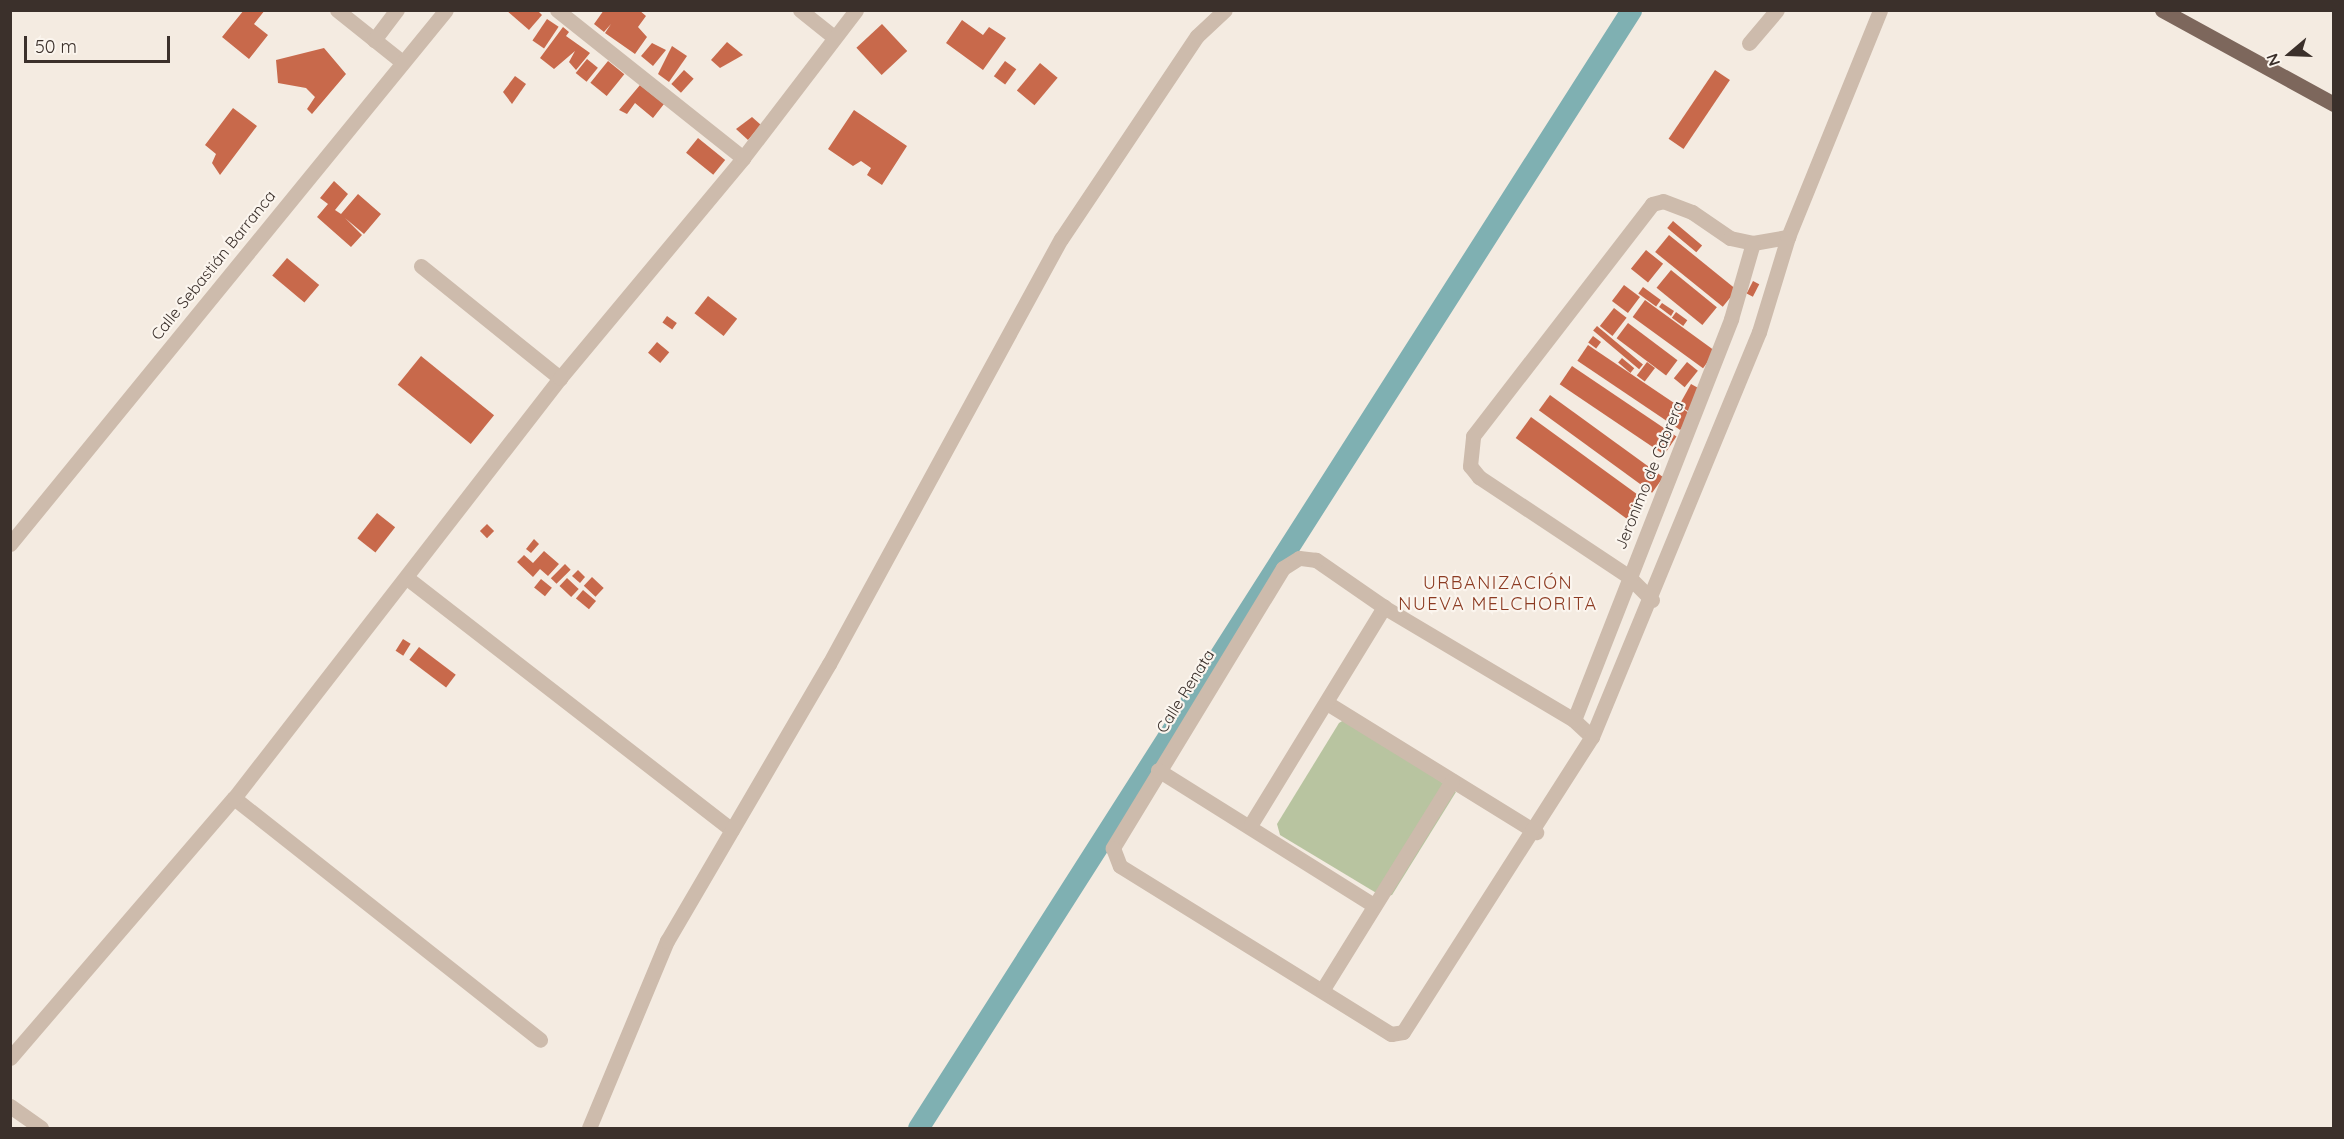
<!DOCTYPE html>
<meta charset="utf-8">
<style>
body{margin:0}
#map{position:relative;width:2344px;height:1139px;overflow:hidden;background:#f4ebe1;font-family:Quicksand,sans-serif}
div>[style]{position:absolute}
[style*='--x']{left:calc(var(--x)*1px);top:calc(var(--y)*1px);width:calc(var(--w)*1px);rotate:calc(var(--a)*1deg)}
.green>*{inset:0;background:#b8c4a0}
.canal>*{height:21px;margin:-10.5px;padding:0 10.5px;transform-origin:10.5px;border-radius:10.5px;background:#7fb0b2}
.building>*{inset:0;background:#c8694b;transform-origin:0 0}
.minor>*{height:15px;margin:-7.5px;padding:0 7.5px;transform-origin:7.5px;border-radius:7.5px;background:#cdbbac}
.major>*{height:15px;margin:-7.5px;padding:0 7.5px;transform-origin:7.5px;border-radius:7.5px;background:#7d675c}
span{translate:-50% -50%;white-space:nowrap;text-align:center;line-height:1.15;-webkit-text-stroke:4.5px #fbf5ee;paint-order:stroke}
.street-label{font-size:16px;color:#3b302b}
.neighbourhood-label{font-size:18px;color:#8c3b22;letter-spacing:1.5px}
.frame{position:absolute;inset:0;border:12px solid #3b302b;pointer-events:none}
.north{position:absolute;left:2260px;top:24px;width:60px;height:60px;-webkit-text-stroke:4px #fbf5ee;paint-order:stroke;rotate:251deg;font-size:16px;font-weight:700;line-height:24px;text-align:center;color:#3b302b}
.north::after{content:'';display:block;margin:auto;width:21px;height:27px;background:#3b302b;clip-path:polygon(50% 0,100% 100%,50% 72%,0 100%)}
.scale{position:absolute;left:24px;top:36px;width:146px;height:27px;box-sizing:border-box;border:3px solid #3b302b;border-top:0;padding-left:8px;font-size:18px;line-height:21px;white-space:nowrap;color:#3b302b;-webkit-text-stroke:4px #fbf5ee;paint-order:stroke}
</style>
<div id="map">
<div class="green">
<i style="clip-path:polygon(1347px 718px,1456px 792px,1392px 895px,1383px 897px,1280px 835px,1277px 824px,1339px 723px)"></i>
</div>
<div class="canal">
<i style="--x:918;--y:1128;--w:1326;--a:-57.47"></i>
</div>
<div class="building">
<i style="clip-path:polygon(244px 10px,265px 10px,254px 24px,268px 35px,249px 59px,222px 37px)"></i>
<i style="clip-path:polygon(506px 10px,537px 10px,542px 15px,529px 30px)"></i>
<i style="clip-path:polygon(604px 10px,639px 10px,646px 16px,638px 27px,647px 37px,635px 54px,605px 33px,611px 24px,604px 32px,594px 24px)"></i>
<i style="left:547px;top:19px;width:14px;height:26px;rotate:34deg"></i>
<i style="clip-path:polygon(962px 20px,983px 35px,989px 27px,1006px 38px,983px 70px,946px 43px)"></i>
<i style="left:882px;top:24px;width:37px;height:35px;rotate:47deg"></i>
<i style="clip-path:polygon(563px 27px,569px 32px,566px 36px,590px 53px,576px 70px,569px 62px,575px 51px,554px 69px,540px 58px)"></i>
<i style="clip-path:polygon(727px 42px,743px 55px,720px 68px,711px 60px)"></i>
<i style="clip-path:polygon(652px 43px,666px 50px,653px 66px,641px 56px)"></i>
<i style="clip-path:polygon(672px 46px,687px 56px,669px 82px,658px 74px)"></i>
<i style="clip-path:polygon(324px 48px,346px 74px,312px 114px,307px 109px,315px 97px,306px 88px,278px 83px,276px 60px)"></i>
<i style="left:587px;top:59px;width:14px;height:18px;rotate:39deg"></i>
<i style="left:608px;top:61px;width:21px;height:28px;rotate:39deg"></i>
<i style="left:1005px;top:61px;width:14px;height:19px;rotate:36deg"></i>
<i style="left:1040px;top:63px;width:23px;height:36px;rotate:40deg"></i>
<i style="left:684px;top:70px;width:13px;height:19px;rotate:42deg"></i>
<i style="left:1715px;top:70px;width:18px;height:83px;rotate:34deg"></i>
<i style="clip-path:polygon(515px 76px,526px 84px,512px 104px,503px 92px)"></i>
<i style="clip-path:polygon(640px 85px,664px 104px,653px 118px,635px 103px,627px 114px,619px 110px)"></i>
<i style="clip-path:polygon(233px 108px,257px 126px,220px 175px,212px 163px,216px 154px,205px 145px)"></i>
<i style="clip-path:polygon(854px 110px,907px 146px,882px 185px,867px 175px,871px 168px,861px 161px,853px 166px,828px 149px)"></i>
<i style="clip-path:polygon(752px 117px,761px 125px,748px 140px,736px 129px)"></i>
<i style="left:698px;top:138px;width:35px;height:19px;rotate:39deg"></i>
<i style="clip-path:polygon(334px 181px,348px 194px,335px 210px,341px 214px,358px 194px,381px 214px,364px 234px,345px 218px,362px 235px,351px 247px,317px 217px,328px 204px,320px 198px)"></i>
<i style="left:1673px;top:221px;width:38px;height:9px;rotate:40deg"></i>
<i style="left:1669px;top:235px;width:87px;height:22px;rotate:39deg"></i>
<i style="left:1646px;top:250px;width:22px;height:24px;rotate:39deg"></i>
<i style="left:287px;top:258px;width:42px;height:23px;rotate:40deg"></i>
<i style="left:1671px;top:270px;width:59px;height:23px;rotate:39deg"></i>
<i style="left:1753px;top:281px;width:7px;height:14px;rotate:27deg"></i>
<i style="left:1624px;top:285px;width:20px;height:20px;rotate:37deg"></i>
<i style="left:1643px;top:287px;width:22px;height:8px;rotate:36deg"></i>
<i style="left:708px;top:296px;width:37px;height:22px;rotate:38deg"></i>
<i style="left:1645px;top:300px;width:87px;height:21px;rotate:36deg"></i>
<i style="clip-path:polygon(1662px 303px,1674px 311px,1671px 316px,1659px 307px)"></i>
<i style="left:1614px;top:308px;width:16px;height:23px;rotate:38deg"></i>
<i style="left:1676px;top:312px;width:14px;height:7px;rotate:36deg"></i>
<i style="left:667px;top:316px;width:12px;height:8px;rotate:35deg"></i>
<i style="left:1628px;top:323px;width:62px;height:19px;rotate:37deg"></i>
<i style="left:1597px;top:326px;width:60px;height:6px;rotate:40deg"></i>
<i style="left:1593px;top:336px;width:10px;height:8px;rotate:37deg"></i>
<i style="left:657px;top:342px;width:16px;height:14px;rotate:40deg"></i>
<i style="left:1588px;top:345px;width:124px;height:19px;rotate:34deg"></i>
<i style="left:421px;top:356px;width:94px;height:37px;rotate:39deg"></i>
<i style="left:1622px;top:358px;width:16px;height:6px;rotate:40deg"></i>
<i style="left:1647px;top:362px;width:10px;height:17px;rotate:37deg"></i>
<i style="left:1687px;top:362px;width:14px;height:21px;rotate:39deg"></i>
<i style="left:1572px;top:366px;width:126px;height:22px;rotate:34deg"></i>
<i style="left:1691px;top:384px;width:13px;height:25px;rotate:29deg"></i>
<i style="left:1550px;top:395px;width:140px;height:19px;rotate:36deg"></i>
<i style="left:1531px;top:417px;width:141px;height:26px;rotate:36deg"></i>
<i style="left:377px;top:513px;width:23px;height:32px;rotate:38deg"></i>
<i style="left:487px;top:524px;width:10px;height:10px;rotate:45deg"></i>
<i style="clip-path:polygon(534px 539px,539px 544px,531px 553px,526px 549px)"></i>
<i style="clip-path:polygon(544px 551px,559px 564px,548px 576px,540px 569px,533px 577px,517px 562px,524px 555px,533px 563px)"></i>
<i style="left:565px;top:564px;width:8px;height:20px;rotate:45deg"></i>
<i style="clip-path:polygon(578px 570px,585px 577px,580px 583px,572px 576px)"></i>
<i style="left:592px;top:577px;width:16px;height:12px;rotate:43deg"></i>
<i style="left:567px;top:578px;width:16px;height:11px;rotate:43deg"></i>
<i style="left:541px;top:579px;width:14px;height:11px;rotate:39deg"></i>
<i style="left:583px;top:590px;width:17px;height:11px;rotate:40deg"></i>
<i style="left:403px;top:639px;width:9px;height:14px;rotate:32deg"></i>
<i style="left:419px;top:647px;width:46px;height:16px;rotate:37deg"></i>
</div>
<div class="minor">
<i style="--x:337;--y:10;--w:82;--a:38.6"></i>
<i style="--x:557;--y:10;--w:238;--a:38.5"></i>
<i style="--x:800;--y:10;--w:43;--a:38.5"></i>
<i style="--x:374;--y:40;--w:38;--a:-53"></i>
<i style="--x:1749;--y:43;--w:43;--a:-49.7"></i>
<i style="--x:421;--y:266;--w:179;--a:38.9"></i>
<i style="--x:10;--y:544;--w:689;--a:-50.77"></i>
<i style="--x:407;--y:578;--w:411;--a:37.8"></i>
<i style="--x:1652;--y:600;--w:34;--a:-135"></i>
<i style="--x:1628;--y:576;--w:179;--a:-146.4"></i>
<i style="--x:1479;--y:477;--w:14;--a:-129"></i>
<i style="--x:1470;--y:466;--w:30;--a:-84"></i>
<i style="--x:1473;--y:436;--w:293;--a:-52.3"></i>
<i style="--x:1652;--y:204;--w:11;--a:-15"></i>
<i style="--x:1663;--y:201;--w:31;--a:21"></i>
<i style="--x:1692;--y:212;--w:46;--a:34.4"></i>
<i style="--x:1730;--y:238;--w:24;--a:12"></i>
<i style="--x:1753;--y:243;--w:36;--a:-10"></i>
<i style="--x:1327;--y:703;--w:246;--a:31.7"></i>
<i style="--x:1574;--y:720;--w:431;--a:-68.6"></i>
<i style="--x:1731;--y:319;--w:79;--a:-73.9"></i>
<i style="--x:1592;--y:737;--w:25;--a:-137"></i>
<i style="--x:1574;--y:720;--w:221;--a:-149.3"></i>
<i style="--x:1384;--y:607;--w:83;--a:-145.3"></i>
<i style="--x:1316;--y:560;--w:17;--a:-173"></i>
<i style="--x:1299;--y:558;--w:19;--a:148"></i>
<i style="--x:1283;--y:568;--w:328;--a:121.3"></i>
<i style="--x:1113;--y:848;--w:19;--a:69"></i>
<i style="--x:1120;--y:866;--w:319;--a:31.8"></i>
<i style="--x:1391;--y:1034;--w:12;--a:-9"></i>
<i style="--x:1403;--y:1032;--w:350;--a:-57.4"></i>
<i style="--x:1592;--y:737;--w:438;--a:-67.6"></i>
<i style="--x:1759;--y:332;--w:99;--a:-73"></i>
<i style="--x:1788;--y:237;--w:245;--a:-67.9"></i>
<i style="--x:1158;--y:770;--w:254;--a:32.1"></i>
<i style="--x:234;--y:798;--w:390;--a:38.3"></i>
<i style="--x:1251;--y:824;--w:255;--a:-58.5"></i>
<i style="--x:1323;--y:989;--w:245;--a:-58.2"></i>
<i style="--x:10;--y:1058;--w:343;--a:-49.3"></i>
<i style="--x:234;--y:798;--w:532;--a:-52.18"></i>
<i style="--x:560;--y:378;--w:286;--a:-50.2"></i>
<i style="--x:743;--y:158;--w:186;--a:-52.6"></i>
<i style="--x:10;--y:1106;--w:38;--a:35"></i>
<i style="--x:589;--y:1128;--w:203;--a:-67.4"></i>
<i style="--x:667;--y:941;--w:321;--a:-59.7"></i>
<i style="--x:829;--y:664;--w:484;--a:-61.4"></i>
<i style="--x:1061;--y:239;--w:244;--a:-56.2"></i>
<i style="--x:1197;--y:36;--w:38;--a:-43"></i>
</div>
<div class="major">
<i style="--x:2162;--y:10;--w:196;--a:28.7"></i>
</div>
<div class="street-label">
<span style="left:213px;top:265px;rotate:-51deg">Calle Sebastián Barranca</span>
<span style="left:1649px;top:475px;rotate:-68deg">Jeronimo de Cabrera</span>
<span style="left:1185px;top:691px;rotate:-58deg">Calle Renata</span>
</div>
<div class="neighbourhood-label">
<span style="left:1498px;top:594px">URBANIZACIÓN<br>NUEVA MELCHORITA</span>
</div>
<div class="frame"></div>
<div class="north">N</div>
<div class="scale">50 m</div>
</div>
